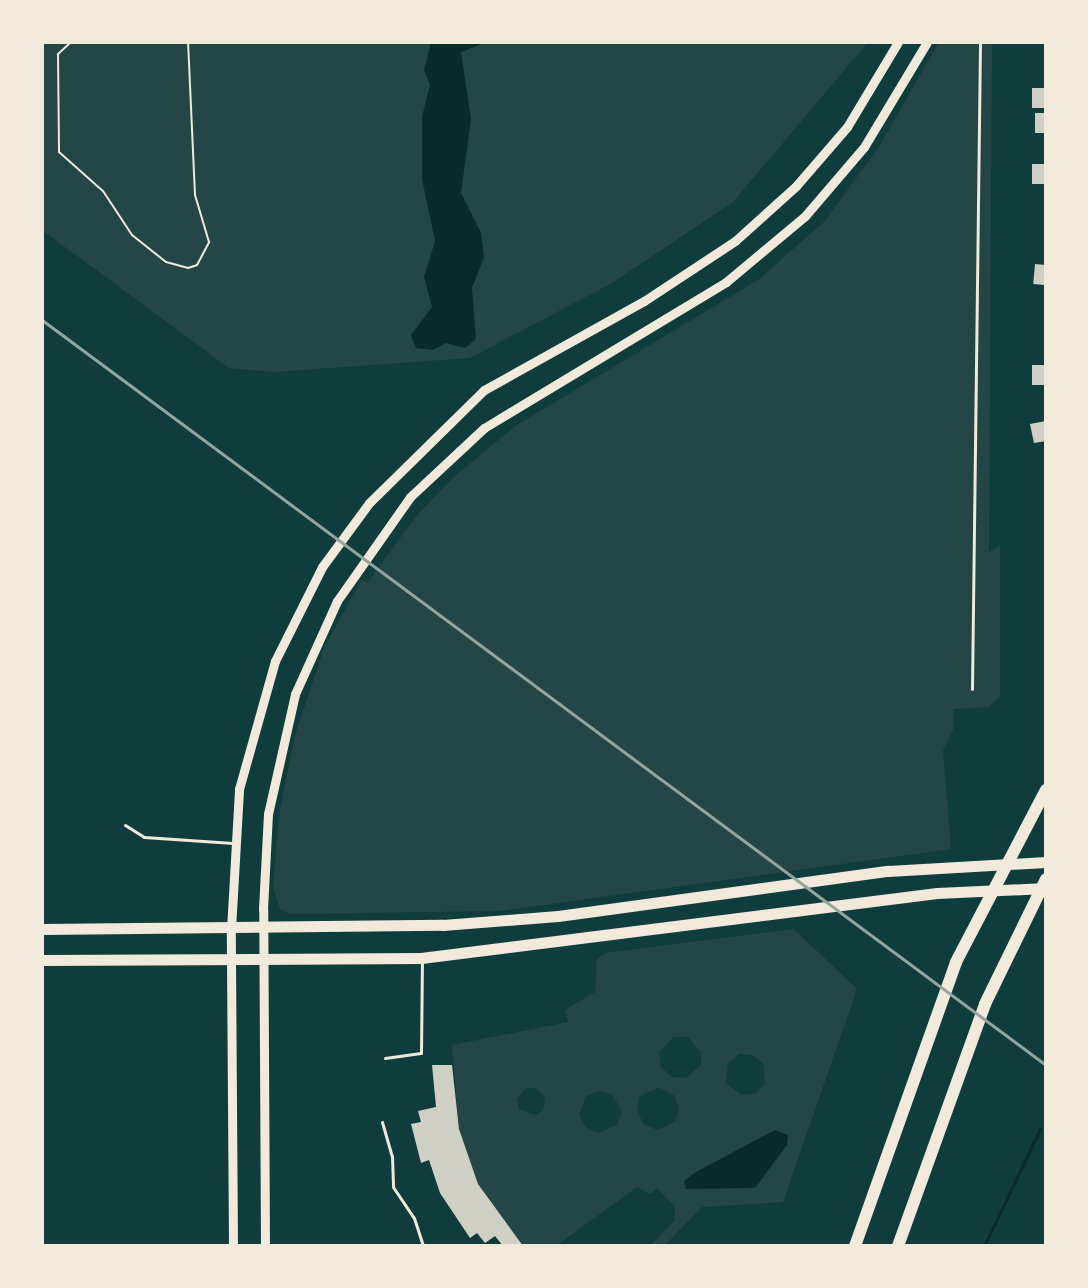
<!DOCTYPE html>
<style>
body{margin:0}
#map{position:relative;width:1088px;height:1288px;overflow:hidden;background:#0f3d3e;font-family:"Source Sans 3",sans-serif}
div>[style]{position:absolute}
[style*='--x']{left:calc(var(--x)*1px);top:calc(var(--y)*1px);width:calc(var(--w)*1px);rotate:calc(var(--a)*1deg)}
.green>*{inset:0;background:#244646}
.water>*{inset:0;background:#0a2a2b}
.stream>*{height:3px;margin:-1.5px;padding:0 1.5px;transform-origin:1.5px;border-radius:1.5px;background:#0a2a2b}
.building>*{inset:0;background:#cfcfc3;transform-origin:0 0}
.path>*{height:2px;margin:-1px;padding:0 1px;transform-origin:1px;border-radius:1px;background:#f1e9da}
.service>*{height:3px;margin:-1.5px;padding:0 1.5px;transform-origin:1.5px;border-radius:1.5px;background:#f1e9da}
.secondary>*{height:9px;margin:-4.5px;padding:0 4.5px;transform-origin:4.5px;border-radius:4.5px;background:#f1e9da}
.primary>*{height:11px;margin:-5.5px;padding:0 5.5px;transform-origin:5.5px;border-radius:5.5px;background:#f1e9da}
.motorway>*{height:12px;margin:-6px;padding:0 6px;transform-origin:6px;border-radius:6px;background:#f1e9da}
.rail>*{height:3px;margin:-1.5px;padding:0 1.5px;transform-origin:1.5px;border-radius:1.5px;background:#97a49c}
span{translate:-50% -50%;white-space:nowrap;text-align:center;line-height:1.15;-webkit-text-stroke:6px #f1e9da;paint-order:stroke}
.frame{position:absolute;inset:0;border:44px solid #f1e9da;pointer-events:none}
</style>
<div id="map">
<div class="green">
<i style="clip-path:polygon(42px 42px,868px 42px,733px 202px,614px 282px,470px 358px,273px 372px,229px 368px,42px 230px)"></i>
<i style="clip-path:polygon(939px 42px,992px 42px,989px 552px,1000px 545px,1000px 696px,989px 707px,954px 709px,953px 730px,943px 751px,951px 849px,499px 911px,290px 914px,280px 909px,273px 887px,279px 816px,295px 735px,325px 645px,362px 580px,367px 583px,418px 514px,457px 474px,517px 425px,758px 280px,824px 222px,879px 147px)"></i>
<i style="clip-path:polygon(evenodd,794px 929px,857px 989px,783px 1202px,702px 1207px,664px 1246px,650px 1246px,675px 1220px,675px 1207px,657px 1188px,650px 1194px,637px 1187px,556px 1246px,523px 1246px,478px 1184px,459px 1129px,452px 1045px,568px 1022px,565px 1010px,595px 992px,597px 959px,605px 953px,794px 929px,673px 1037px,688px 1037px,701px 1052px,701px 1065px,686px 1078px,672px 1077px,661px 1067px,659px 1053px,673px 1037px,794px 929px,739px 1054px,753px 1055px,764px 1064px,765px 1084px,755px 1094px,741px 1095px,726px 1083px,728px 1063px,739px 1054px,794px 929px,658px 1087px,675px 1096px,679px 1109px,675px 1122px,657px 1130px,644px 1124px,637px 1112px,639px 1097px,658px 1087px,794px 929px,526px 1088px,536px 1088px,545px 1097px,543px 1110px,536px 1115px,519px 1109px,517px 1099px,526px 1088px,794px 929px,599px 1091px,612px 1094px,622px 1112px,617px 1125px,598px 1133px,586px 1127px,579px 1115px,586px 1096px,599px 1091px)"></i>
</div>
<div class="water">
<i style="clip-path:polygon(431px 42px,487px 42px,461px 52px,471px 119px,461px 193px,481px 233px,484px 257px,472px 288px,476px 339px,465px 348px,446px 343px,433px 350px,416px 348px,411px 335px,432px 307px,424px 277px,435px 241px,422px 179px,422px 117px,430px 85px,424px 70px)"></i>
<i style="clip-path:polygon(775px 1130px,788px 1135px,787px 1145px,755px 1188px,686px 1189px,684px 1181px,696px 1172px)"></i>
</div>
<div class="stream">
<i style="--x:984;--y:1246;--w:130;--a:-64.4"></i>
</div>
<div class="building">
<i style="left:1046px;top:88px;width:20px;height:14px;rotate:90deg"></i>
<i style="left:1046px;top:113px;width:20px;height:11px;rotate:90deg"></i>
<i style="left:1032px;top:164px;width:14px;height:20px"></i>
<i style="left:1035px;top:264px;width:11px;height:20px;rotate:5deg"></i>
<i style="left:1032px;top:365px;width:14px;height:20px"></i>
<i style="clip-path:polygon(1046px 421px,1046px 441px,1034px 443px,1030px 424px)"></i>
<i style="clip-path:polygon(432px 1065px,452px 1065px,459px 1129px,478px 1184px,523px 1246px,503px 1246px,495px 1236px,485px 1243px,477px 1233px,470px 1238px,440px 1193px,429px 1160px,421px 1163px,411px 1124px,421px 1122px,418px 1111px,436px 1107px)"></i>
</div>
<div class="path">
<i style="--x:71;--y:42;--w:18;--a:137"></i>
<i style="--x:58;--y:54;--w:98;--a:89.4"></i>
<i style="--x:59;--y:152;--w:59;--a:41.6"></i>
<i style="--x:103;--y:191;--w:53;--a:56.6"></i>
<i style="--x:132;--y:235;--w:43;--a:38.5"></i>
<i style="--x:166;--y:262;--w:23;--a:15"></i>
<i style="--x:188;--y:268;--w:9;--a:-18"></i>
<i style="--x:197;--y:265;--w:26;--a:-62"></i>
<i style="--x:209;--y:242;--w:49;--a:-106.6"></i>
<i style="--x:195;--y:195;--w:153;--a:-92.6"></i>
</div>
<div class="service">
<i style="--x:972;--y:689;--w:647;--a:-89.29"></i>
<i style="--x:125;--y:825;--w:22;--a:32"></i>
<i style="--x:144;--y:837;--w:89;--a:3.9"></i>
<i style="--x:385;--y:1058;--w:36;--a:-8"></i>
<i style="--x:421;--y:1053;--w:92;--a:-89.4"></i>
<i style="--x:382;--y:1122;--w:35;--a:74"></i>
<i style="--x:392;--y:1156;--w:31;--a:88"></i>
<i style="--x:393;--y:1187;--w:37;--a:56"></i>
<i style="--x:414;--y:1218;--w:29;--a:72"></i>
</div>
<div class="secondary">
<i style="--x:233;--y:1246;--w:317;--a:-90.4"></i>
<i style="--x:231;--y:929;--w:140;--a:-86.7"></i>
<i style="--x:239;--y:789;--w:133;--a:-74.3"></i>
<i style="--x:275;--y:661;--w:105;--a:-63.4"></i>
<i style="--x:322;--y:567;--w:79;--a:-53.7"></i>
<i style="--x:369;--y:503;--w:161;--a:-44.5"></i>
<i style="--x:484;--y:390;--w:183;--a:-29.1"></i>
<i style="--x:644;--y:301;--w:109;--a:-33.4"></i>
<i style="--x:735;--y:241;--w:82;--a:-42"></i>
<i style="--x:796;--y:186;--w:78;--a:-49.2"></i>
<i style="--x:847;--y:127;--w:99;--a:-59"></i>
<i style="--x:265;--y:1246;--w:337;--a:-90.3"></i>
<i style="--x:263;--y:909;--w:95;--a:-87"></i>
<i style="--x:268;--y:814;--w:123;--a:-77.3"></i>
<i style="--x:295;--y:694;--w:102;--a:-65.7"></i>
<i style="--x:337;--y:601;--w:127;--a:-54.9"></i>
<i style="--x:410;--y:497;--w:101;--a:-43"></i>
<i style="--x:484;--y:428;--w:283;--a:-31.1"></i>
<i style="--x:726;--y:282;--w:103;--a:-39.9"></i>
<i style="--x:805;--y:216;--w:91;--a:-49.5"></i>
<i style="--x:864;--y:147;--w:122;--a:-59"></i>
</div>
<div class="primary">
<i style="--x:42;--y:929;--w:401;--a:-0.6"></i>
<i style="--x:443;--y:925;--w:115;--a:-4.5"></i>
<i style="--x:558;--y:916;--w:333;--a:-7.8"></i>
<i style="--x:888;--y:871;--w:158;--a:-3.3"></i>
<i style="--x:42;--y:960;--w:379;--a:-0.3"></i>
<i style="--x:421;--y:958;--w:520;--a:-7.18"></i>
<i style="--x:937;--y:893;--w:109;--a:-2.6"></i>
</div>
<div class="motorway">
<i style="--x:855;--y:1246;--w:301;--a:-70.4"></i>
<i style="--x:956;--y:962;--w:194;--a:-62.4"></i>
<i style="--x:898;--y:1246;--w:257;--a:-70.2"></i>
<i style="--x:985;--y:1004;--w:139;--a:-64"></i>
</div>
<div class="rail">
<i style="--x:42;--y:320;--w:1250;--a:36.58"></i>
</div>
<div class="frame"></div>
</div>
